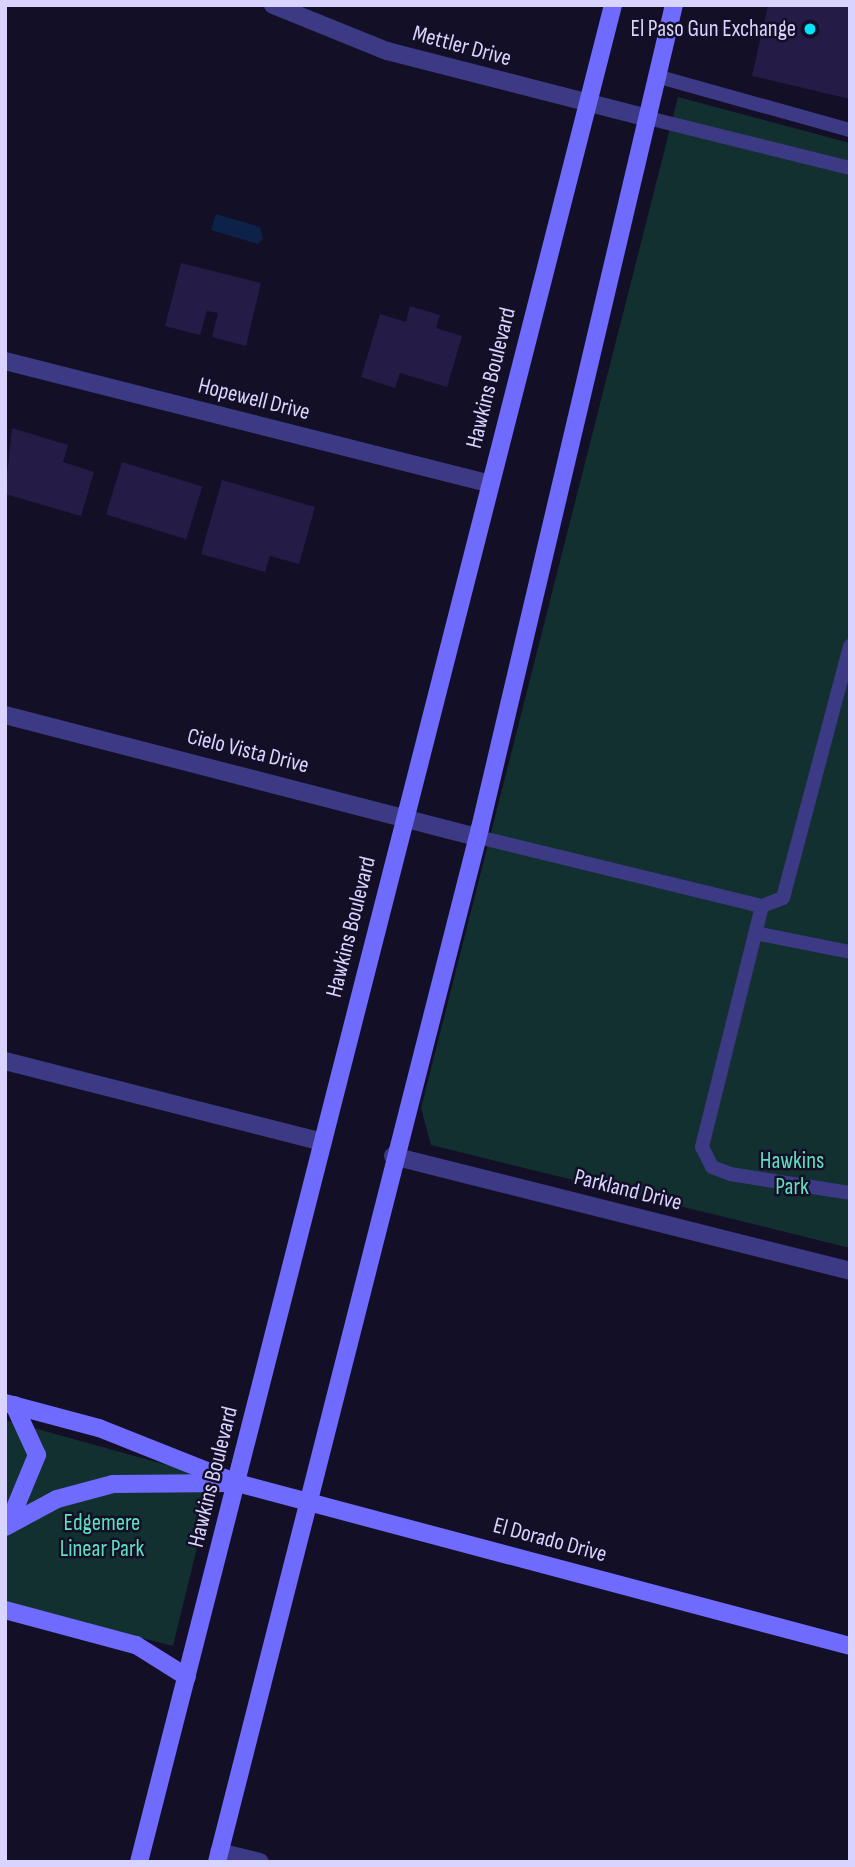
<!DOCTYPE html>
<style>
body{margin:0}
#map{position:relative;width:855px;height:1867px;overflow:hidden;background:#130f26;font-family:"Sofia Sans Condensed",sans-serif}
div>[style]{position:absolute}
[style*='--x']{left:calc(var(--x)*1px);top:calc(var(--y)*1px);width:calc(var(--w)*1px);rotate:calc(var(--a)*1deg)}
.green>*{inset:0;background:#12302f}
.water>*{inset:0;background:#0c2248}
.building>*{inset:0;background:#241b47;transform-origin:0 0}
.lane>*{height:14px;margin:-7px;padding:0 7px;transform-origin:7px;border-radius:7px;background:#3d3a85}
.street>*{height:18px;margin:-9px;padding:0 9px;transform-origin:9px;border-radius:9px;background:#3d3a85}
.secondary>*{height:18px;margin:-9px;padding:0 9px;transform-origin:9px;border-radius:9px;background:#6f6bff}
.dots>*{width:19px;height:19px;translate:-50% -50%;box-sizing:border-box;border:4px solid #130f26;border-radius:50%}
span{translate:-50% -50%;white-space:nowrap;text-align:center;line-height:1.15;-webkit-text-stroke:5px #130f26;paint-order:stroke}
.poi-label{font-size:23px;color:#d9d4ff}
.right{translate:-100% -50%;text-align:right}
.street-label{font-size:23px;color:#d9d4ff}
.park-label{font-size:23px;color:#5fe0c0}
.frame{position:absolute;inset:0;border:7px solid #d9d4ff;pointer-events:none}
</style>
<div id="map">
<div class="green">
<i style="clip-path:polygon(678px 97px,850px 143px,850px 1248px,431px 1145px,421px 1108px)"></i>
<i style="clip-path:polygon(5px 1420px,214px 1478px,173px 1646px,5px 1602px)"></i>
</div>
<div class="water">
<i style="clip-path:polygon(216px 214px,260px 227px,263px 239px,258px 244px,211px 230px)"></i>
</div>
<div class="building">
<i style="clip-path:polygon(768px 5px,850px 6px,850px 99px,752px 76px)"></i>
<i style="clip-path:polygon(181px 263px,261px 283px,246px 346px,212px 337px,218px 313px,207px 311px,200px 335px,165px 326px)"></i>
<i style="clip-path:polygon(410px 306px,440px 315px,436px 328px,462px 336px,447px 387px,400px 373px,395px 388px,361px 377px,380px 314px,406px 322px)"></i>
<i style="clip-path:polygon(12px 428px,68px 445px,63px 462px,94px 472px,81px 516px,5px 494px)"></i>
<i style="left:122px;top:462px;width:84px;height:55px;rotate:17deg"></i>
<i style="clip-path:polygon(222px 480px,315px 507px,299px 564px,270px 556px,265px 572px,201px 554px)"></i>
</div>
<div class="lane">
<i style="--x:656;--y:76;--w:201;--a:15.6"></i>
<i style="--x:644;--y:117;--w:212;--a:13.9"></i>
<i style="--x:478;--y:837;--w:292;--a:13.7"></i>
<i style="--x:762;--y:906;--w:22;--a:-21"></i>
<i style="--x:783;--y:898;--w:261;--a:-75.1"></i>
<i style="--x:762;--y:906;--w:248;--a:104"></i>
<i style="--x:702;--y:1147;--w:22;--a:63"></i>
<i style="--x:712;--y:1167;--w:19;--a:21"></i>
<i style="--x:730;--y:1174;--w:121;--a:9"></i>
<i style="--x:755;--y:933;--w:97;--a:11.3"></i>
</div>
<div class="street">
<i style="--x:273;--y:5;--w:123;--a:22"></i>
<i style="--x:387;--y:51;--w:265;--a:14.4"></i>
<i style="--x:5;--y:361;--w:501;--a:14.2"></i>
<i style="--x:5;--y:715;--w:488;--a:14.5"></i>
<i style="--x:5;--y:1061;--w:328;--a:14.3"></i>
<i style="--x:393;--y:1156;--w:471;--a:14.1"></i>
<i style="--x:219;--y:1852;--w:42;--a:13.7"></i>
</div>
<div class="secondary">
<i style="--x:5;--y:1403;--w:97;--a:14.9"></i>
<i style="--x:99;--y:1428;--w:149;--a:21.7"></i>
<i style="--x:237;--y:1483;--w:634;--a:14.89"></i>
<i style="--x:8;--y:1525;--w:76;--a:-67.5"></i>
<i style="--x:37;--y:1455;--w:55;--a:-114.7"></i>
<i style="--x:5;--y:1527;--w:59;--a:-28.3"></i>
<i style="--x:57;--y:1499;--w:58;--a:-15"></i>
<i style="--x:113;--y:1484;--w:117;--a:-0.5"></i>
<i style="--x:5;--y:1610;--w:136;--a:15"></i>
<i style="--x:136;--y:1645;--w:60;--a:32.1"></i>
<i style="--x:139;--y:1862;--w:1917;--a:-75.68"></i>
<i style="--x:217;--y:1862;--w:1067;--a:-75.73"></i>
<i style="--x:480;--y:828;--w:846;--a:-76.74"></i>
</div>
<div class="dots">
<i style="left:810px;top:29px;background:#00e5ff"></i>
</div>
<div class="poi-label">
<span class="right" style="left:796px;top:29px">El Paso Gun Exchange</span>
</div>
<div class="street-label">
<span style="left:462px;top:46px;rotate:15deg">Mettler Drive</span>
<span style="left:491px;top:378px;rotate:-76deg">Hawkins Boulevard</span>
<span style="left:254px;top:399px;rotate:14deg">Hopewell Drive</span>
<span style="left:248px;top:751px;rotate:14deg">Cielo Vista Drive</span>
<span style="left:351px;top:927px;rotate:-76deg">Hawkins Boulevard</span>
<span style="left:628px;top:1190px;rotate:14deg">Parkland Drive</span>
<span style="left:213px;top:1477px;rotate:-76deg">Hawkins Boulevard</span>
<span style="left:550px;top:1540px;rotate:15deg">El Dorado Drive</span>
</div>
<div class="park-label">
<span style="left:792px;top:1174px">Hawkins<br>Park</span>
<span style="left:102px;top:1536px">Edgemere<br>Linear Park</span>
</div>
<div class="frame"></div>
</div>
